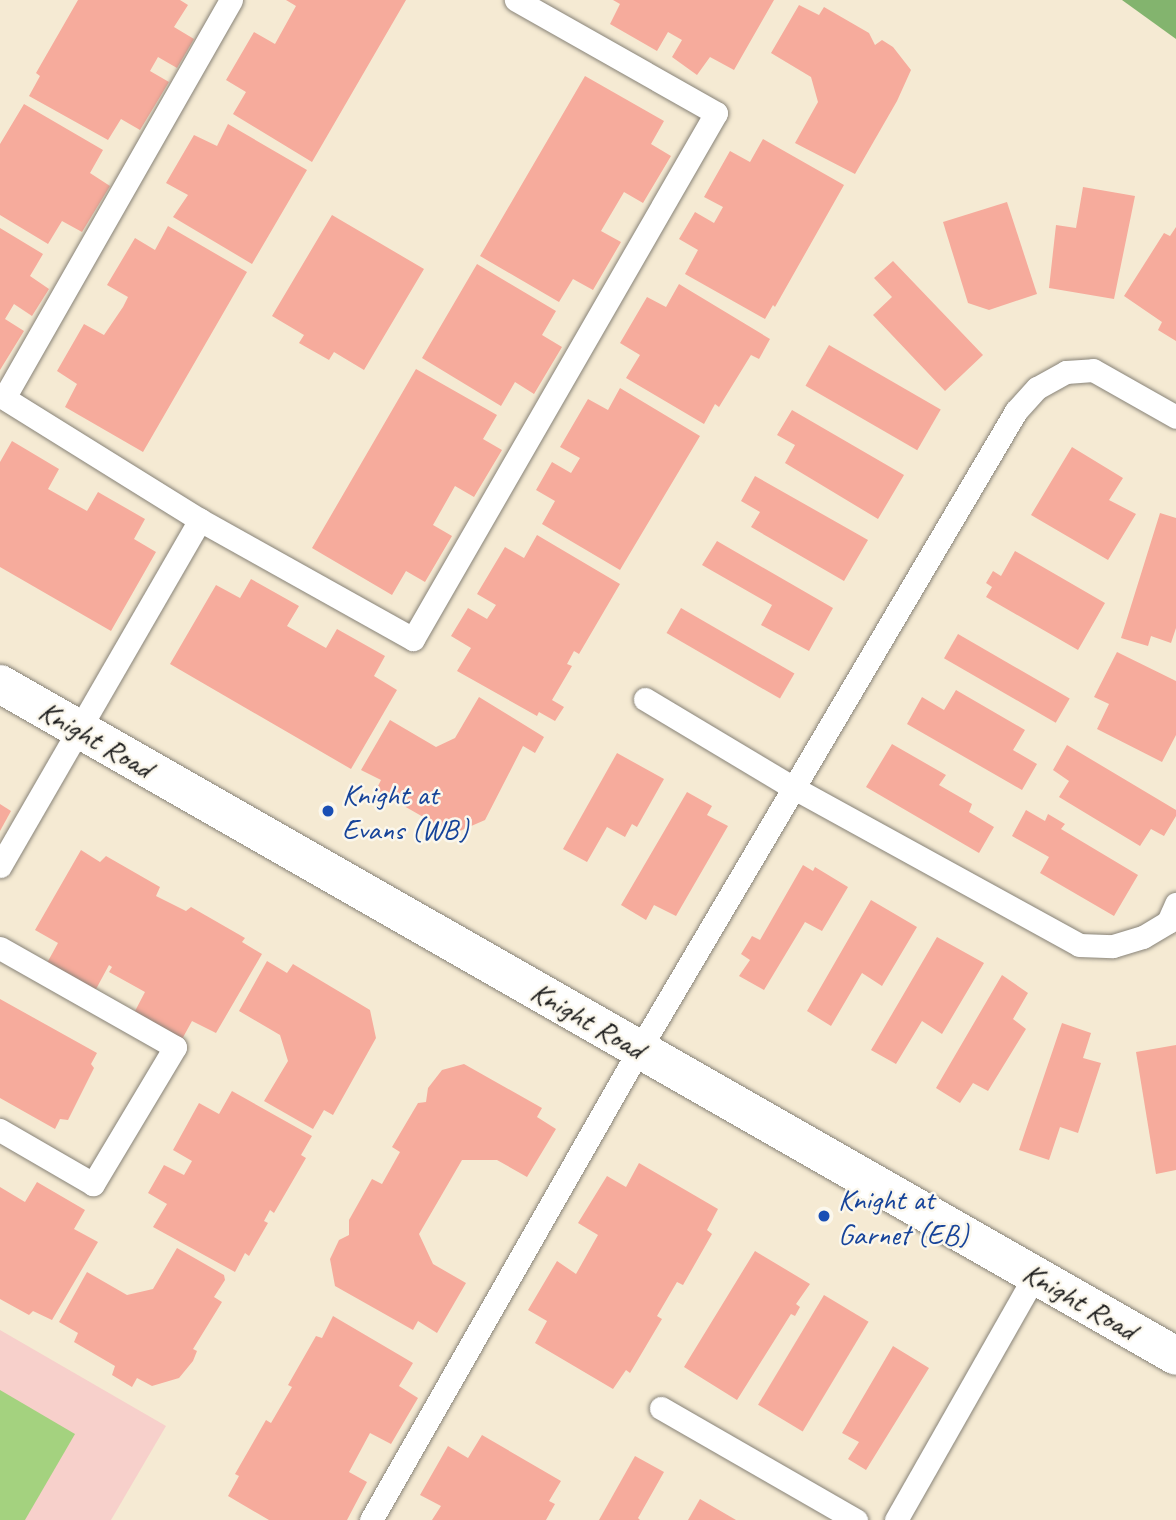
<!DOCTYPE html>
<style>
body{margin:0}
#map{position:relative;width:1176px;height:1520px;overflow:hidden;background:#f5ead3;font-family:Caveat,sans-serif}
div>[style]{position:absolute}
[style*='--x']{left:calc(var(--x)*1px);top:calc(var(--y)*1px);width:calc(var(--w)*1px);rotate:calc(var(--a)*1deg)}
.built>*{inset:0;background:#f7d0cb}
.green>*{inset:0;background:#a4d27f}
.forest>*{inset:0;background:#83b46e}
.building>*{inset:0;background:#f6ab9c;transform-origin:0 0}
.roads{filter:drop-shadow(0 0 2px #888378) drop-shadow(0 0 2px #888378)}
.service>*{height:23px;margin:-11.5px;padding:0 11.5px;transform-origin:11.5px;border-radius:11.5px;background:#fff}
.tertiary>*{height:38px;margin:-19px;padding:0 19px;transform-origin:19px;border-radius:19px;background:#fff}
.dots>*{width:19px;height:19px;translate:-50% -50%;box-sizing:border-box;border:4px solid #fbf7ec;border-radius:50%}
span{translate:-50% -50%;white-space:nowrap;text-align:center;line-height:1.15;-webkit-text-stroke:5px #fbf7ec;paint-order:stroke}
.street-label{font-size:30px;color:#1c1c1c}
.transit-label{font-size:30px;color:#164399}
.left{translate:0 -50%;text-align:left}
</style>
<div id="map">
<div class="built">
<i style="clip-path:polygon(0 1330px,166px 1426px,111px 1520px,0 1520px)"></i>
</div>
<div class="green">
<i style="clip-path:polygon(0 1390px,75px 1434px,25px 1520px,0 1520px)"></i>
</div>
<div class="forest">
<i style="clip-path:polygon(1122px 0,1176px 0,1176px 39px)"></i>
</div>
<div class="building">
<i style="clip-path:polygon(78px 0,180px 0,188px 5px,174px 27px,194px 39px,177px 68px,158px 57px,150px 71px,169px 82px,140px 130px,121px 119px,108px 140px,29px 96px,40px 76px,36px 73px)"></i>
<i style="clip-path:polygon(286px 0,406px 0,312px 162px,233px 114px,246px 92px,226px 80px,254px 32px,275px 44px,296px 6px)"></i>
<i style="clip-path:polygon(613px 0,774px 0,734px 70px,710px 57px,697px 75px,672px 57px,682px 40px,668px 32px,657px 51px,610px 24px,620px 4px)"></i>
<i style="clip-path:polygon(799px 5px,819px 15px,824px 7px,869px 33px,875px 45px,882px 40px,893px 47px,911px 70px,897px 101px,855px 174px,795px 143px,818px 102px,811px 77px,771px 53px)"></i>
<i style="clip-path:polygon(585px 76px,664px 121px,651px 144px,671px 156px,643px 203px,624px 192px,601px 231px,621px 242px,593px 290px,573px 279px,559px 302px,480px 256px)"></i>
<i style="clip-path:polygon(24px 104px,103px 150px,90px 173px,110px 186px,82px 232px,62px 221px,48px 244px,0 215px,0 144px)"></i>
<i style="clip-path:polygon(228px 124px,307px 170px,252px 264px,173px 217px,188px 195px,166px 183px,194px 135px,217px 146px)"></i>
<i style="clip-path:polygon(763px 139px,844px 185px,775px 307px,773px 305px,765px 319px,685px 274px,698px 250px,679px 239px,695px 212px,714px 223px,723px 207px,704px 197px,730px 151px,750px 162px)"></i>
<i style="clip-path:polygon(1083px 187px,1135px 196px,1114px 299px,1049px 288px,1056px 225px,1076px 228px)"></i>
<i style="clip-path:polygon(1007px 202px,1037px 294px,989px 310px,968px 303px,943px 222px)"></i>
<i style="clip-path:polygon(332px 215px,424px 269px,364px 370px,334px 352px,329px 360px,299px 343px,304px 335px,272px 316px)"></i>
<i style="clip-path:polygon(168px 226px,247px 272px,143px 452px,65px 407px,77px 384px,57px 371px,84px 324px,104px 335px,123px 307px,128px 297px,107px 285px,135px 238px,155px 250px)"></i>
<i style="clip-path:polygon(1176px 227px,1176px 341px,1158px 330px,1162px 322px,1124px 296px,1164px 233px,1170px 236px)"></i>
<i style="clip-path:polygon(0 228px,43px 254px,30px 276px,49px 289px,32px 316px,14px 304px,5px 319px,24px 331px,0 370px)"></i>
<i style="clip-path:polygon(893px 261px,983px 355px,945px 391px,873px 315px,892px 297px,874px 278px)"></i>
<i style="clip-path:polygon(477px 264px,556px 311px,542px 335px,562px 347px,534px 394px,515px 382px,501px 406px,422px 358px)"></i>
<i style="clip-path:polygon(679px 284px,770px 339px,759px 359px,751px 355px,719px 407px,715px 404px,704px 424px,626px 378px,640px 355px,620px 343px,647px 297px,666px 307px)"></i>
<i style="left:829px;top:345px;width:129px;height:47px;rotate:30deg"></i>
<i style="clip-path:polygon(416px 369px,497px 415px,483px 439px,502px 450px,474px 497px,455px 486px,433px 525px,452px 536px,425px 582px,406px 571px,392px 595px,312px 548px)"></i>
<i style="clip-path:polygon(620px 388px,700px 436px,620px 570px,542px 524px,555px 501px,536px 490px,552px 462px,571px 473px,580px 458px,560px 447px,588px 399px,608px 410px)"></i>
<i style="clip-path:polygon(792px 410px,904px 475px,878px 519px,785px 463px,795px 445px,777px 435px)"></i>
<i style="clip-path:polygon(12px 441px,59px 469px,48px 489px,87px 511px,98px 492px,145px 519px,134px 539px,156px 552px,111px 631px,0 567px,0 462px)"></i>
<i style="clip-path:polygon(1072px 447px,1123px 478px,1109px 500px,1136px 514px,1108px 560px,1031px 515px)"></i>
<i style="clip-path:polygon(755px 476px,868px 540px,844px 581px,751px 527px,760px 512px,741px 501px)"></i>
<i style="clip-path:polygon(1160px 513px,1176px 518px,1176px 628px,1171px 643px,1151px 636px,1148px 646px,1121px 638px)"></i>
<i style="clip-path:polygon(537px 535px,620px 584px,579px 654px,574px 651px,567px 664px,572px 666px,552px 700px,564px 707px,555px 721px,539px 712px,537px 716px,457px 671px,471px 648px,451px 636px,468px 608px,487px 619px,496px 605px,477px 594px,505px 547px,524px 558px)"></i>
<i style="clip-path:polygon(717px 541px,833px 608px,809px 651px,761px 625px,772px 605px,702px 565px)"></i>
<i style="clip-path:polygon(1015px 551px,1105px 603px,1078px 650px,986px 597px,992px 587px,986px 583px,993px 571px,1001px 576px)"></i>
<i style="clip-path:polygon(251px 579px,299px 606px,287px 626px,326px 648px,337px 629px,385px 656px,374px 676px,397px 690px,351px 769px,170px 664px,216px 585px,240px 598px)"></i>
<i style="left:681px;top:608px;width:131px;height:29px;rotate:30deg"></i>
<i style="left:958px;top:634px;width:129px;height:28px;rotate:30deg"></i>
<i style="clip-path:polygon(1117px 652px,1176px 681px,1176px 735px,1162px 762px,1097px 729px,1109px 704px,1094px 697px)"></i>
<i style="clip-path:polygon(956px 690px,1025px 730px,1013px 750px,1037px 764px,1022px 790px,907px 724px,922px 697px,944px 710px)"></i>
<i style="clip-path:polygon(479px 697px,544px 737px,535px 753px,523px 746px,485px 820px,453px 834px,376px 790px,381px 780px,361px 770px,390px 720px,436px 747px,455px 738px)"></i>
<i style="clip-path:polygon(892px 744px,946px 775px,939px 785px,972px 804px,969px 812px,994px 827px,979px 853px,866px 787px)"></i>
<i style="clip-path:polygon(1067px 745px,1176px 810px,1176px 816px,1164px 836px,1151px 829px,1140px 846px,1059px 797px,1069px 781px,1053px 770px)"></i>
<i style="clip-path:polygon(617px 753px,664px 779px,637px 827px,632px 824px,625px 837px,607px 827px,587px 862px,563px 849px)"></i>
<i style="clip-path:polygon(687px 792px,712px 806px,707px 815px,728px 826px,676px 916px,654px 905px,646px 920px,621px 905px)"></i>
<i style="clip-path:polygon(0 804px,11px 811px,0 831px)"></i>
<i style="clip-path:polygon(1026px 810px,1045px 821px,1048px 814px,1065px 824px,1061px 829px,1138px 875px,1114px 916px,1040px 873px,1049px 857px,1012px 836px)"></i>
<i style="clip-path:polygon(81px 850px,100px 862px,106px 856px,160px 887px,156px 896px,186px 911px,191px 907px,245px 938px,242px 942px,262px 954px,216px 1033px,192px 1021px,181px 1041px,134px 1013px,145px 992px,109px 972px,112px 967px,109px 965px,95px 991px,47px 963px,58px 943px,35px 930px)"></i>
<i style="clip-path:polygon(803px 865px,813px 871px,815px 867px,848px 887px,822px 931px,805px 922px,764px 990px,739px 976px,750px 960px,741px 954px,752px 936px,760px 940px)"></i>
<i style="clip-path:polygon(871px 900px,917px 927px,882px 986px,862px 973px,831px 1026px,807px 1011px)"></i>
<i style="clip-path:polygon(937px 937px,984px 963px,942px 1034px,922px 1021px,896px 1064px,871px 1050px)"></i>
<i style="clip-path:polygon(267px 961px,287px 973px,293px 964px,370px 1010px,376px 1038px,333px 1115px,324px 1110px,313px 1129px,264px 1101px,288px 1061px,280px 1035px,239px 1011px)"></i>
<i style="clip-path:polygon(1002px 975px,1028px 993px,1013px 1019px,1026px 1029px,988px 1091px,973px 1083px,960px 1103px,936px 1088px)"></i>
<i style="clip-path:polygon(0 999px,97px 1053px,91px 1064px,94px 1068px,68px 1120px,60px 1119px,55px 1129px,0 1098px)"></i>
<i style="clip-path:polygon(1062px 1023px,1091px 1033px,1083px 1058px,1101px 1063px,1078px 1133px,1060px 1127px,1049px 1160px,1019px 1150px)"></i>
<i style="clip-path:polygon(1176px 1045px,1176px 1170px,1156px 1174px,1136px 1052px)"></i>
<i style="clip-path:polygon(464px 1064px,542px 1108px,537px 1117px,556px 1129px,527px 1177px,497px 1160px,462px 1160px,419px 1234px,433px 1264px,466px 1283px,437px 1333px,418px 1321px,413px 1330px,335px 1286px,330px 1259px,339px 1240px,349px 1235px,349px 1220px,372px 1179px,382px 1184px,400px 1152px,392px 1147px,418px 1103px,426px 1102px,428px 1088px,442px 1070px)"></i>
<i style="clip-path:polygon(232px 1091px,312px 1136px,301px 1155px,306px 1158px,274px 1213px,270px 1210px,264px 1221px,268px 1223px,249px 1256px,245px 1253px,235px 1272px,153px 1227px,167px 1204px,148px 1193px,164px 1165px,184px 1175px,192px 1161px,173px 1150px,199px 1103px,219px 1114px)"></i>
<i style="clip-path:polygon(639px 1163px,718px 1209px,707px 1230px,712px 1234px,683px 1285px,677px 1282px,657px 1316px,662px 1319px,630px 1373px,626px 1370px,613px 1389px,535px 1343px,547px 1321px,528px 1310px,557px 1261px,576px 1274px,598px 1235px,578px 1223px,607px 1176px,626px 1187px)"></i>
<i style="clip-path:polygon(37px 1182px,85px 1210px,74px 1229px,98px 1242px,52px 1320px,33px 1311px,29px 1315px,0 1299px,0 1187px,25px 1202px)"></i>
<i style="clip-path:polygon(177px 1248px,224px 1275px,225px 1280px,214px 1297px,222px 1302px,193px 1349px,197px 1351px,193px 1361px,179px 1378px,152px 1386px,137px 1378px,132px 1387px,112px 1375px,115px 1366px,74px 1342px,78px 1333px,59px 1322px,87px 1272px,127px 1295px,153px 1289px)"></i>
<i style="clip-path:polygon(755px 1251px,810px 1284px,796px 1304px,800px 1307px,795px 1316px,791px 1314px,737px 1400px,684px 1367px)"></i>
<i style="left:824px;top:1295px;width:52px;height:128px;rotate:31deg"></i>
<i style="clip-path:polygon(333px 1316px,413px 1363px,399px 1386px,418px 1398px,391px 1444px,370px 1433px,349px 1472px,367px 1482px,347px 1520px,269px 1520px,228px 1496px,239px 1476px,235px 1474px,266px 1420px,271px 1423px,292px 1387px,288px 1385px,316px 1336px,322px 1338px)"></i>
<i style="clip-path:polygon(893px 1346px,929px 1368px,866px 1470px,848px 1459px,859px 1442px,842px 1433px)"></i>
<i style="clip-path:polygon(482px 1435px,561px 1481px,549px 1501px,555px 1504px,546px 1520px,432px 1520px,441px 1506px,420px 1495px,448px 1446px,468px 1458px)"></i>
<i style="clip-path:polygon(635px 1456px,664px 1472px,638px 1518px,640px 1520px,599px 1520px)"></i>
<i style="clip-path:polygon(700px 1499px,736px 1520px,688px 1520px)"></i>
</div>
<div class="roads">
<div class="service">
<i style="--x:231;--y:0;--w:458;--a:119.7"></i>
<i style="--x:4;--y:398;--w:231;--a:31.9"></i>
<i style="--x:200;--y:520;--w:244;--a:29.2"></i>
<i style="--x:413;--y:639;--w:607;--a:-60.06"></i>
<i style="--x:716;--y:113;--w:230;--a:-150.5"></i>
<i style="--x:645;--y:699;--w:174;--a:30.9"></i>
<i style="--x:794;--y:788;--w:325;--a:28.8"></i>
<i style="--x:1079;--y:945;--w:34;--a:2"></i>
<i style="--x:1113;--y:946;--w:31;--a:-17"></i>
<i style="--x:1143;--y:937;--w:29;--a:-31"></i>
<i style="--x:1168;--y:922;--w:20;--a:-66"></i>
<i style="--x:0;--y:866;--w:400;--a:-60"></i>
<i style="--x:0;--y:948;--w:201;--a:29.5"></i>
<i style="--x:175;--y:1047;--w:160;--a:120.9"></i>
<i style="--x:93;--y:1184;--w:108;--a:-149.9"></i>
<i style="--x:661;--y:1408;--w:225;--a:29.9"></i>
<i style="--x:371;--y:1520;--w:541;--a:-60.31"></i>
<i style="--x:639;--y:1050;--w:742;--a:-59.46"></i>
<i style="--x:1016;--y:411;--w:31;--a:-48"></i>
<i style="--x:1037;--y:388;--w:33;--a:-29"></i>
<i style="--x:1066;--y:372;--w:27;--a:-4"></i>
<i style="--x:1093;--y:370;--w:95;--a:29.5"></i>
<i style="--x:896;--y:1520;--w:282;--a:-60.4"></i>
</div>
<div class="tertiary">
<i style="--x:0;--y:684;--w:1354;--a:29.74"></i>
</div>
</div>
<div class="dots">
<i style="left:328px;top:811px;background:#1a4fb4"></i>
<i style="left:824px;top:1216px;background:#1a4fb4"></i>
</div>
<div class="street-label">
<span style="left:96px;top:739px;rotate:30deg">Knight Road</span>
<span style="left:588px;top:1020px;rotate:30deg">Knight Road</span>
<span style="left:1080px;top:1301px;rotate:30deg">Knight Road</span>
</div>
<div class="transit-label">
<span class="left" style="left:342px;top:811px">Knight at<br>Evans (WB)</span>
<span class="left" style="left:838px;top:1216px">Knight at<br>Garnet (EB)</span>
</div>
</div>
